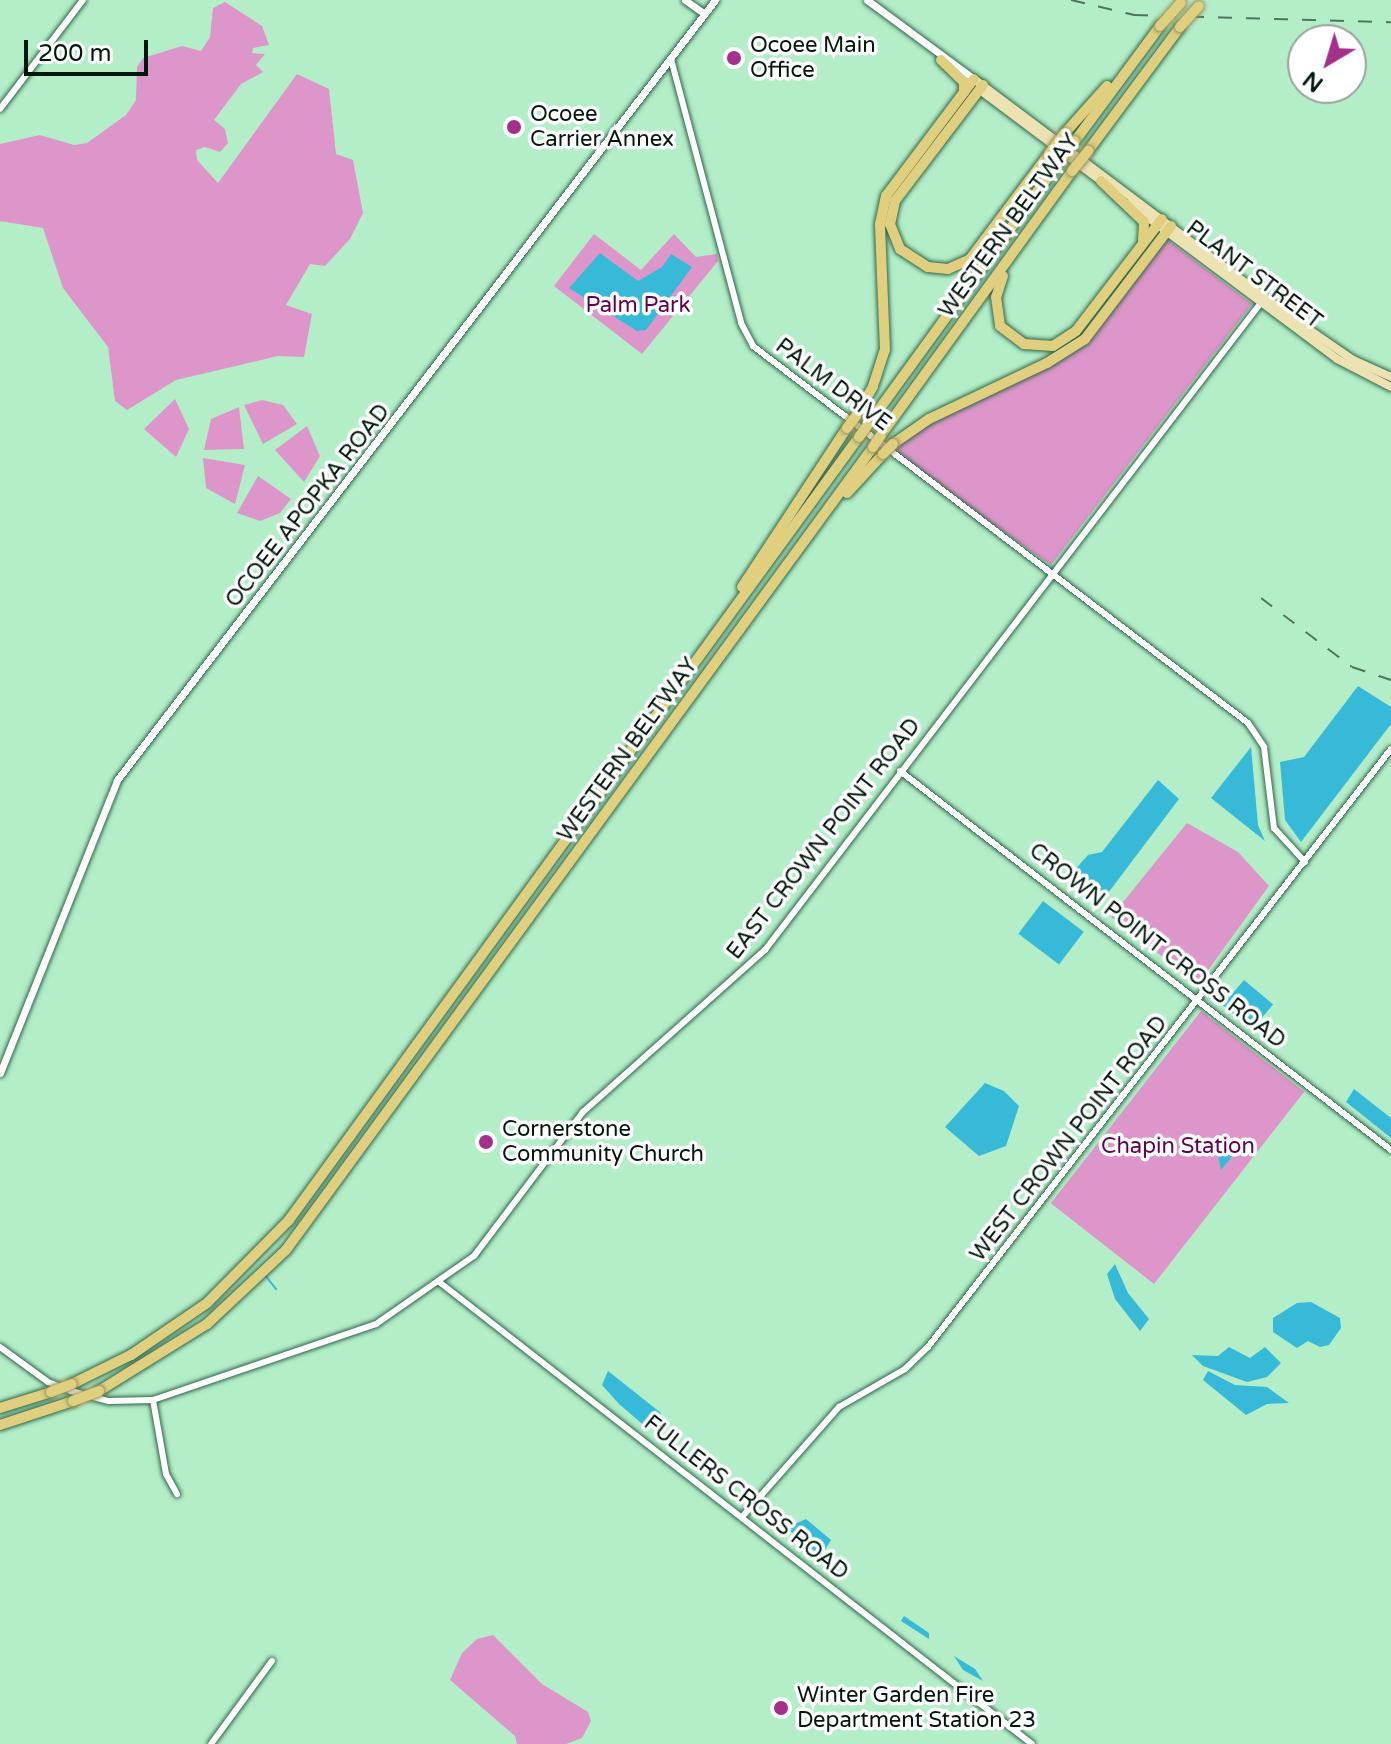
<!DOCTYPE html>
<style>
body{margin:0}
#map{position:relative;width:1391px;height:1744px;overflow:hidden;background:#b4eec9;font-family:"Varela Round",sans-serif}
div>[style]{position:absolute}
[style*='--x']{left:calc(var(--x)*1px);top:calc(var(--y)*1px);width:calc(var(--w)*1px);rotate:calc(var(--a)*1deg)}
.green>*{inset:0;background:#dd96c9;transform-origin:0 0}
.water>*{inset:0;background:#36bad8;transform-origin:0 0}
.stream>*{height:2px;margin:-1px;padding:0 1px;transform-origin:1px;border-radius:1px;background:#36bad8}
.roads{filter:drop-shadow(0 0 2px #316749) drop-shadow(0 0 2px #316749)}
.tertiary>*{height:6px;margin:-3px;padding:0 3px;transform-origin:3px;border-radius:3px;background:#fff}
.secondary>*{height:7px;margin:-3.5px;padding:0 3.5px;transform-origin:3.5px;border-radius:3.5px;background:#fff}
.primary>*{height:8px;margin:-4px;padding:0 4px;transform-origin:4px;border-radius:4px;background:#ece2b2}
.motorway>*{height:10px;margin:-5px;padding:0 5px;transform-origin:5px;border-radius:5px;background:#e0cf7f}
.rail>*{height:2px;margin-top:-1px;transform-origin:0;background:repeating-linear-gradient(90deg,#4f745e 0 14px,transparent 0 28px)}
.bridges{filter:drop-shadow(0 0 2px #928f57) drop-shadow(0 0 2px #928f57)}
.motorway-bridge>*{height:10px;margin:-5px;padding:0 5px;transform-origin:5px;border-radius:5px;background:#e0cf7f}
.dots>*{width:22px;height:22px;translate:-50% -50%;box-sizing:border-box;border:4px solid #fff;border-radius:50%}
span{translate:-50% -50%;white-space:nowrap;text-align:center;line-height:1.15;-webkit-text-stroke:7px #fff;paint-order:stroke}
.poi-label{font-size:22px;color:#02180c}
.left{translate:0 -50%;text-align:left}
.street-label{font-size:22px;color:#02180c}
.park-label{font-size:22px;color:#600051}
.north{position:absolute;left:1287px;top:24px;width:80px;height:80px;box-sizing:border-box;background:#fff;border:2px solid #9aa39e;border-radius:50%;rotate:218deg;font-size:22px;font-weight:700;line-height:32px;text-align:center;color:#02180c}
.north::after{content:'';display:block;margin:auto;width:28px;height:36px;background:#a3318c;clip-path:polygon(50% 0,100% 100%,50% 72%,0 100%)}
.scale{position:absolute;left:24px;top:40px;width:124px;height:36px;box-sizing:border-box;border:4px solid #02180c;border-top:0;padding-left:10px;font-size:24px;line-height:28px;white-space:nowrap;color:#02180c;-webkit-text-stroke:6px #fff;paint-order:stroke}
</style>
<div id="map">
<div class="green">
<i style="clip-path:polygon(225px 2px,262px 26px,269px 45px,253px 48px,252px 53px,265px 54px,256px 65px,263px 72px,241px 84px,214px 120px,225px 129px,228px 143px,220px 152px,205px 147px,196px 150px,197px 160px,218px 183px,297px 74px,329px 89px,336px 154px,353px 160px,363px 213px,350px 239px,325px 266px,310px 264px,286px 305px,312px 314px,304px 357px,278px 356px,176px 380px,127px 410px,115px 401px,108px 347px,63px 288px,43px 228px,0 221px,0 144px,40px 135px,74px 145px,87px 143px,126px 115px,136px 100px,137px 67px,143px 58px,182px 46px,201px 51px,210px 37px,213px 8px)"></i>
<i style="clip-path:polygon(594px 234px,641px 270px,674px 234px,696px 257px,717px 254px,718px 261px,642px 354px,554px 286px)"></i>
<i style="clip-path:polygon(1165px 238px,1252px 304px,1051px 565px,887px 450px,929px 419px,1065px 353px,1099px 324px)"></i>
<i style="clip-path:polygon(175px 399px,189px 429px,176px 457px,144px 429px)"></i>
<i style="clip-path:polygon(262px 400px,283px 405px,297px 424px,263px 444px,244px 405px)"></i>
<i style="clip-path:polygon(239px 407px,244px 449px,204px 450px,211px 419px)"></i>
<i style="clip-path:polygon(307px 426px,320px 456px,304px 482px,275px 450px)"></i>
<i style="clip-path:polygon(203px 458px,245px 465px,235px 504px,206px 488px)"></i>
<i style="clip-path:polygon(258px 476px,291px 499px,280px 513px,260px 521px,237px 513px)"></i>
<i style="clip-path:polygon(1187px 823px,1238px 852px,1269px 886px,1198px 984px,1111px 917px)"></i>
<i style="left:1201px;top:1011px;width:131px;height:244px;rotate:38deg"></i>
<i style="clip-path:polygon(493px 1635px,542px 1684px,588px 1712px,591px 1721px,582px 1738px,566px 1744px,517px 1744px,515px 1736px,450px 1680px,462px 1653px,477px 1639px)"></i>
</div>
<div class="water">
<i style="clip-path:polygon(600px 253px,638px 281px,662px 267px,671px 254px,692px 267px,646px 330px,637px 331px,569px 288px)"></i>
<i style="clip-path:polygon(1358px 686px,1391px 707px,1391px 724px,1301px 842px,1285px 820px,1280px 762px,1304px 757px)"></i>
<i style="clip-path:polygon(1251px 747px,1258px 825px,1265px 841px,1211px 798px)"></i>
<i style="clip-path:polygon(1158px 780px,1179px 799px,1102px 901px,1095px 903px,1072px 885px,1070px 875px,1088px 855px,1102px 852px)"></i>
<i style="left:1043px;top:901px;width:51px;height:41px;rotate:37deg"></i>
<i style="left:1244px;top:980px;width:38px;height:33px;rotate:40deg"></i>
<i style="clip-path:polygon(985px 1083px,1004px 1091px,1019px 1106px,1006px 1146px,979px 1156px,945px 1127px)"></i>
<i style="clip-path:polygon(1354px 1089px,1391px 1118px,1391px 1138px,1346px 1102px)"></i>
<i style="clip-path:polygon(1229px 1141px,1234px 1154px,1221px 1170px,1218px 1156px)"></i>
<i style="clip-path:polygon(1115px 1264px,1128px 1293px,1149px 1319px,1140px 1331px,1115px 1299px,1107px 1274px)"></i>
<i style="clip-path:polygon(1311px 1302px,1340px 1318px,1341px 1328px,1329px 1345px,1320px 1347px,1308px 1341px,1297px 1348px,1273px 1332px,1273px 1318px,1297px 1303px)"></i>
<i style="clip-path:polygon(1229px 1347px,1250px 1358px,1265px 1347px,1281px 1363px,1267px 1377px,1247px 1382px,1203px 1366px,1192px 1355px,1218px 1356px)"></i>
<i style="clip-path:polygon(608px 1371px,661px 1413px,657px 1423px,647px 1428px,619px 1404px,602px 1385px)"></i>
<i style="clip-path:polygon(1208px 1371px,1235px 1385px,1267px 1387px,1289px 1403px,1267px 1404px,1246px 1415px,1203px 1380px)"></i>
<i style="clip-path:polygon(806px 1519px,831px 1540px,821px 1556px,786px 1528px)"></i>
<i style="clip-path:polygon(904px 1616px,929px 1633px,929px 1639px,901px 1621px)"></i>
<i style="clip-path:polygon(954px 1656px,975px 1669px,983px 1681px,963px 1670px)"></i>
</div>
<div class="stream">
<i style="--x:265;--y:1275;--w:18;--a:52"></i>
</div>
<div class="roads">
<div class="tertiary">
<i style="--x:671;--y:59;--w:273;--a:75.1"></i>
<i style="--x:741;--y:323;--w:26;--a:62"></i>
<i style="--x:753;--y:346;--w:622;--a:37.29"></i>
<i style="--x:1248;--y:723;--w:29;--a:56"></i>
<i style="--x:1264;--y:747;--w:82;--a:83"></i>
<i style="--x:1274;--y:828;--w:46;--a:47.6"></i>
<i style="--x:0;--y:109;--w:137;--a:-52.7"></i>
<i style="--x:900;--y:771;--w:620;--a:37.66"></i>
<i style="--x:438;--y:1281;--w:753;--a:37.94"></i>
<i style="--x:0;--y:1347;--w:59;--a:36.1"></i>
<i style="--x:48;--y:1382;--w:25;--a:21"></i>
<i style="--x:71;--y:1391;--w:39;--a:15"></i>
<i style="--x:109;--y:1401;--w:44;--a:-1.3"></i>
<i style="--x:153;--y:1400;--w:236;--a:-18.8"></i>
<i style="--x:376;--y:1324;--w:119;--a:-34.8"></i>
<i style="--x:474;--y:1256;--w:181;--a:-52.9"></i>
<i style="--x:583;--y:1112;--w:244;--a:-41.7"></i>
<i style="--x:765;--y:950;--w:819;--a:-52.54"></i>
<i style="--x:153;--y:1400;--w:75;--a:80"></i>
<i style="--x:166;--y:1474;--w:23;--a:61"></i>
<i style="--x:742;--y:1517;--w:147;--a:-48.6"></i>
<i style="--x:839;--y:1407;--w:76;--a:-29.9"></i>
<i style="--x:905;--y:1369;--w:32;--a:-44"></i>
<i style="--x:928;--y:1347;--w:756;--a:-52.25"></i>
<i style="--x:211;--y:1744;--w:103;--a:-53.7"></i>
</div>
<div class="secondary">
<i style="--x:685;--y:0;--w:24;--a:35"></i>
<i style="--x:867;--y:0;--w:133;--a:36.4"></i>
<i style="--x:0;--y:1073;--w:315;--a:-68.2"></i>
<i style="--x:117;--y:780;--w:983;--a:-52.52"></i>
</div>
<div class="primary">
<i style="--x:974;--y:79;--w:405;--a:36.9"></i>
<i style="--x:1298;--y:322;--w:67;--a:34.6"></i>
<i style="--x:1353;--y:360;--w:42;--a:24.1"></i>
<i style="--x:980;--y:90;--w:155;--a:36.9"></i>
<i style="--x:1130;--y:204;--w:259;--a:36.8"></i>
<i style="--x:1337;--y:359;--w:61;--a:27.4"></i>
</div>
<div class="motorway">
<i style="--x:941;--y:60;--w:32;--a:44"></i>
<i style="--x:964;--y:82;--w:10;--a:90"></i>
<i style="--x:983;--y:85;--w:146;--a:127.2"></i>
<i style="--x:895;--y:201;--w:24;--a:102"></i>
<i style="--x:890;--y:224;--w:27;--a:68"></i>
<i style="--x:900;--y:249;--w:33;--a:33"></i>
<i style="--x:928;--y:267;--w:20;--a:6"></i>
<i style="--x:948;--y:269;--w:24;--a:-24"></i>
<i style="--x:970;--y:259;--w:131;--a:-53"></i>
<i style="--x:1065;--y:133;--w:63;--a:-48.2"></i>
<i style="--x:1075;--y:141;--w:143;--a:-53.5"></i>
<i style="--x:1088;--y:151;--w:154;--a:-53.4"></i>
<i style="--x:1101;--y:181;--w:59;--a:43.6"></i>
<i style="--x:1144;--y:222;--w:19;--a:93"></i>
<i style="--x:1003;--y:276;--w:22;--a:108"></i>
<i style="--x:996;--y:297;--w:29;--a:82"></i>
<i style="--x:1000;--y:326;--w:30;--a:37"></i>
<i style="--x:1024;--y:344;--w:29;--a:4"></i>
<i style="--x:1053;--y:346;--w:27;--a:-33"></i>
<i style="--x:1076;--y:331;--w:141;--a:-52.5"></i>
<i style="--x:856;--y:416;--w:34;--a:-60"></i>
<i style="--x:873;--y:386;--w:38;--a:-72"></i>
<i style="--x:885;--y:350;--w:126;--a:-92.3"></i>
<i style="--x:880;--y:224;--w:29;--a:-78"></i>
<i style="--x:886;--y:196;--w:146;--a:-53.1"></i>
<i style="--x:867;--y:426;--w:326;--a:-54"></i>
<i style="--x:881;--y:435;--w:326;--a:-54.1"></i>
<i style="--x:893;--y:444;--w:44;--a:-34.8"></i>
<i style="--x:929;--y:419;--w:131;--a:-25.4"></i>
<i style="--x:1047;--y:363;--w:45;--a:-32.3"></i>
<i style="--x:1085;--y:339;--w:142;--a:-52.7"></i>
<i style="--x:847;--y:493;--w:53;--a:-47.3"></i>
<i style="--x:742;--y:587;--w:191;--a:-56.6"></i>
<i style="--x:72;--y:1384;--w:66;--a:-26.2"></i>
<i style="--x:131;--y:1355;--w:92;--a:-34.4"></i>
<i style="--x:207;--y:1303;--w:117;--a:-45.3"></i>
<i style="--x:289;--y:1220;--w:968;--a:-53.95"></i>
<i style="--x:99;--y:1391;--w:127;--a:-31.8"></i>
<i style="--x:207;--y:1324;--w:108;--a:-43.1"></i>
<i style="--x:286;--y:1250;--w:995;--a:-53.83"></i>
<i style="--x:0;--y:1408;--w:53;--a:-17.4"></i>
<i style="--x:0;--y:1425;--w:77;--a:-18.2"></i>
</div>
</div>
<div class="rail">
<i style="--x:1071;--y:0;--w:65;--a:13.4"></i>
<i style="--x:1134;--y:15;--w:257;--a:1.6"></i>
<i style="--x:1261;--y:598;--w:114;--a:37.2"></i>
<i style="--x:1352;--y:667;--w:41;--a:18.4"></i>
</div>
<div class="bridges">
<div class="motorway-bridge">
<i style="--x:1160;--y:26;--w:31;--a:-48"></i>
<i style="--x:1180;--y:27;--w:28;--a:-48"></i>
<i style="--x:1049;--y:154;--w:26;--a:-53"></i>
<i style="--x:1059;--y:162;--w:26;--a:-53"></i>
<i style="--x:1072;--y:171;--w:26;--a:-51"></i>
<i style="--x:847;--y:428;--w:15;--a:-53"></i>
<i style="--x:859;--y:437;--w:14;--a:-54"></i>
<i style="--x:873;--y:447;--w:14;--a:-56"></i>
<i style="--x:883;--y:454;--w:14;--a:-45"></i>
<i style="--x:51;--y:1392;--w:22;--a:-21"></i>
<i style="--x:73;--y:1401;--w:28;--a:-21"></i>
</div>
</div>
<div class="dots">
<i style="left:734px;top:58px;background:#a3318c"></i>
<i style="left:514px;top:127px;background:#a3318c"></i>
<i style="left:486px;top:1142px;background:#a3318c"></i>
<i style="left:781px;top:1708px;background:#a3318c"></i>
</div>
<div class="poi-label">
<span class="left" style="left:750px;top:58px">Ocoee Main<br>Office</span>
<span class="left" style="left:530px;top:127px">Ocoee<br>Carrier Annex</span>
<span class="left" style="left:502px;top:1142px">Cornerstone<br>Community Church</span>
<span class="left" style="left:797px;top:1708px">Winter Garden Fire<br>Department Station 23</span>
</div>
<div class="street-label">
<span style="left:1009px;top:226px;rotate:-54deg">WESTERN BELTWAY</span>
<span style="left:1254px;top:275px;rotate:37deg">PLANT STREET</span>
<span style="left:833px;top:385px;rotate:37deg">PALM DRIVE</span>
<span style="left:308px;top:506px;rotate:-52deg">OCOEE APOPKA ROAD</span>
<span style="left:628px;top:750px;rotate:-54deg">WESTERN BELTWAY</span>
<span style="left:824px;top:839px;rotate:-52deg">EAST CROWN POINT ROAD</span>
<span style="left:1157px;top:946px;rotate:38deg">CROWN POINT CROSS ROAD</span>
<span style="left:1069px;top:1139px;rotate:-52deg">WEST CROWN POINT ROAD</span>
<span style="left:746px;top:1498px;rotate:38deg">FULLERS CROSS ROAD</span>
</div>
<div class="park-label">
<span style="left:638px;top:306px">Palm Park</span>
<span style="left:1178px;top:1147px">Chapin Station</span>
</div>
<div class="north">N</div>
<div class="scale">200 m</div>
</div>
